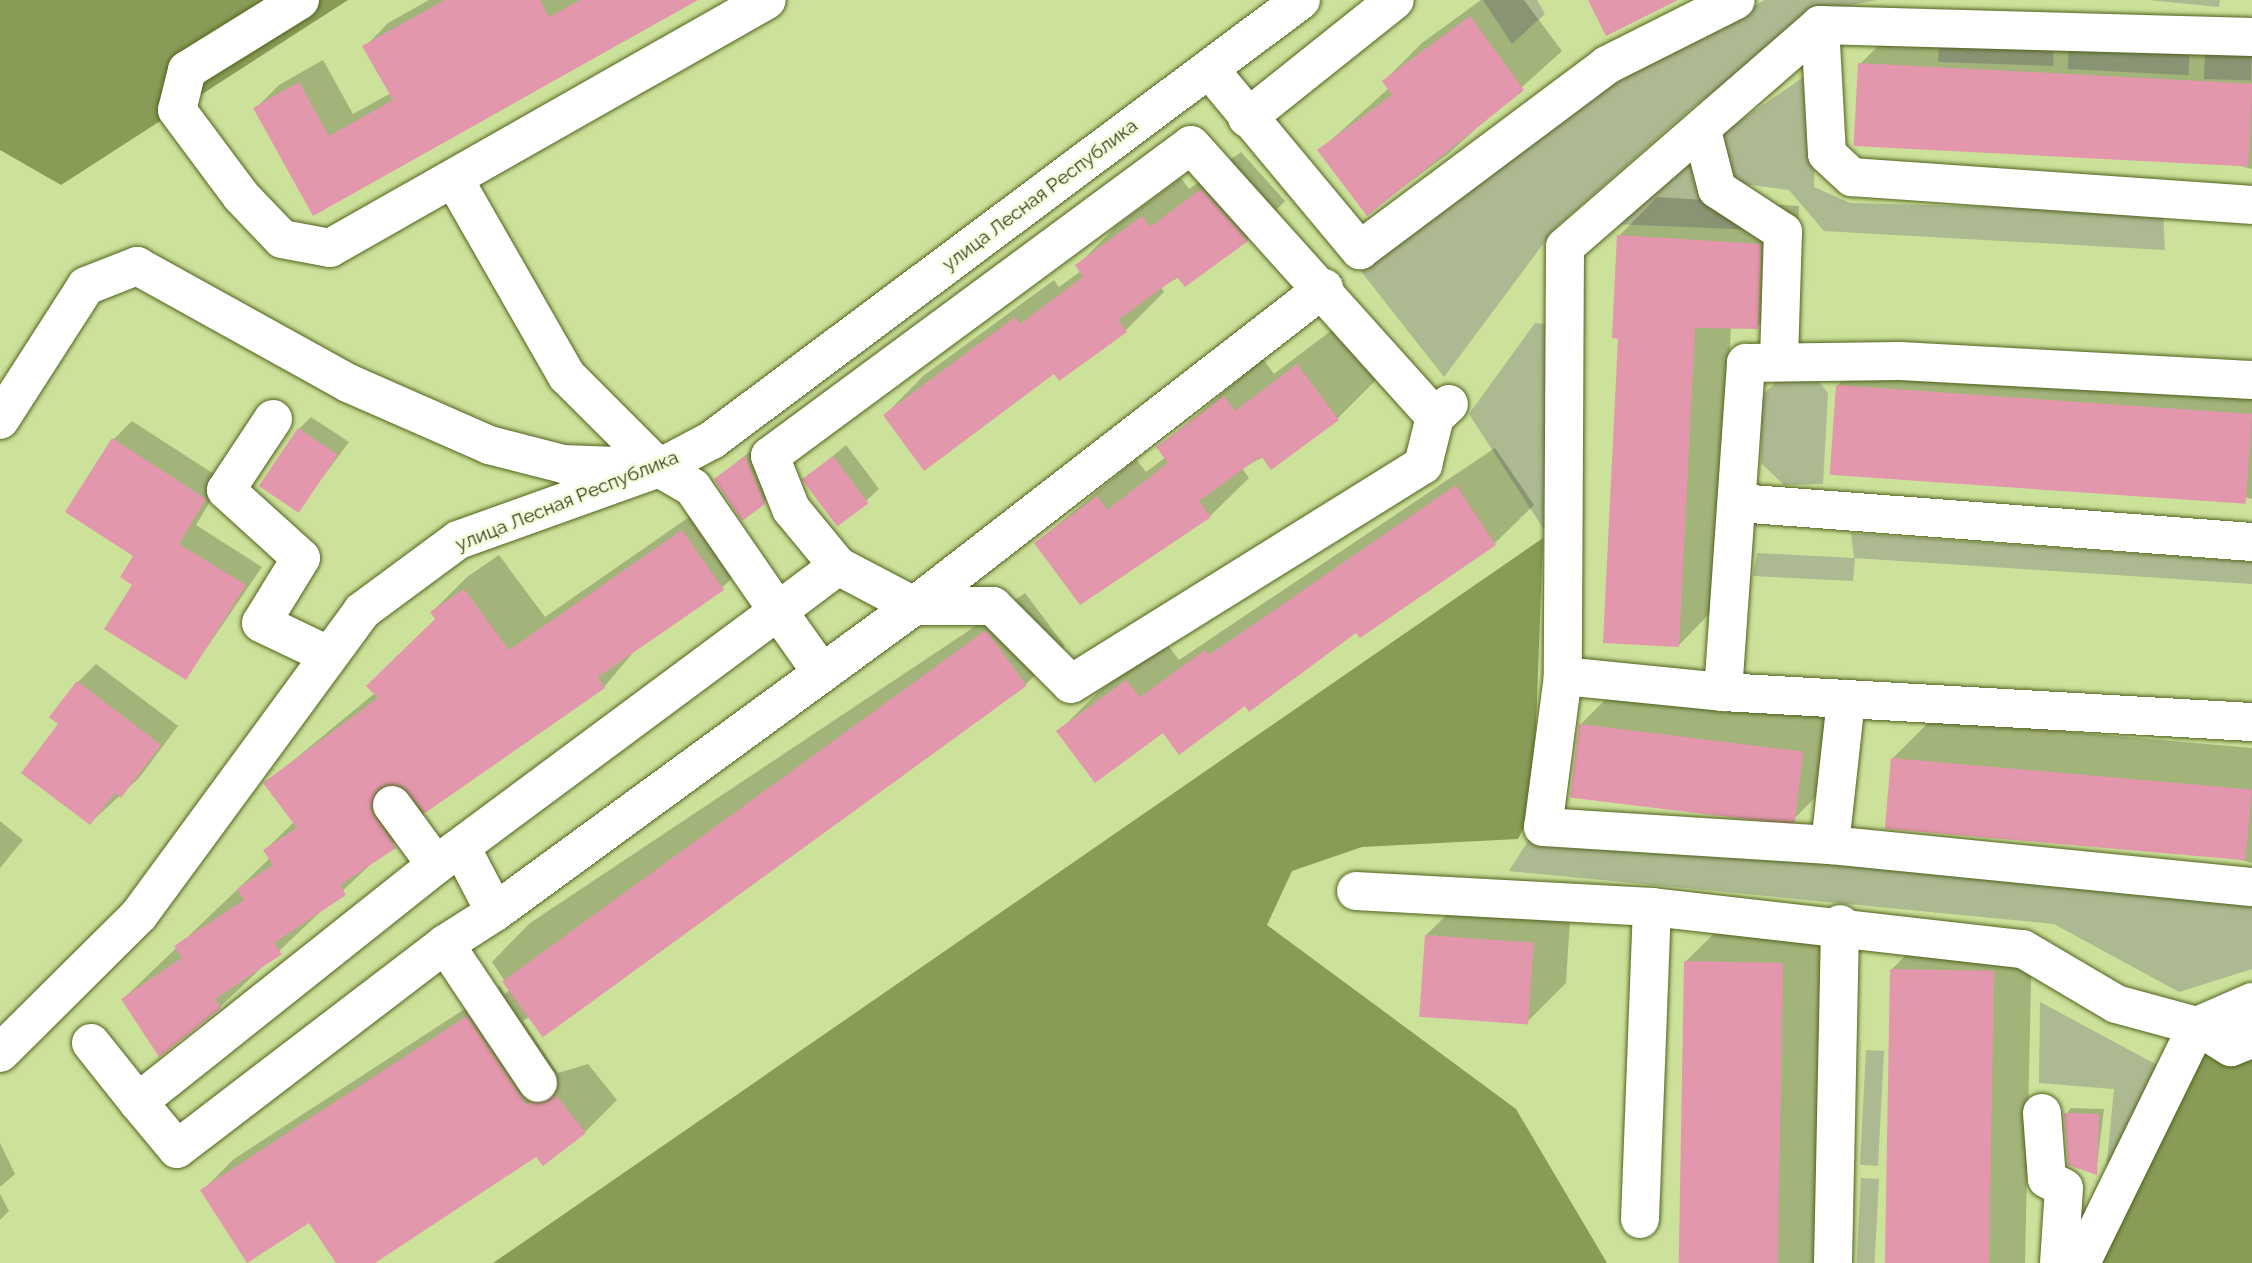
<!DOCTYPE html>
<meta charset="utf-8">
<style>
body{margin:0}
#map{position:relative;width:2252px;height:1263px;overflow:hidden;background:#cce19a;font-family:Raleway,sans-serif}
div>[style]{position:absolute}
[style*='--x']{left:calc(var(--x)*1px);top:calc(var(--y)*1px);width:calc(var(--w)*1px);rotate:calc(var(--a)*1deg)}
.green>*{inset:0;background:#acb991;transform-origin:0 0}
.forest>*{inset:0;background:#889c58}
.shadow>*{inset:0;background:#0003}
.building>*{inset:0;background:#e397ac;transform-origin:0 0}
.roads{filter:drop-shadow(0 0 2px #52631d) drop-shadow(0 0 2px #52631d)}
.minor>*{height:38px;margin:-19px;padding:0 19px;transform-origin:19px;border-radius:19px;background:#fff}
span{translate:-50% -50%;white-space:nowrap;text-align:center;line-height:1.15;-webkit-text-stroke:5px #f2fdda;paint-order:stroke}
.street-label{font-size:19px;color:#343c1f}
</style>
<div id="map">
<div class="green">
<i style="clip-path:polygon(1483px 0,1537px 0,1545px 14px,1512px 44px)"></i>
<i style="clip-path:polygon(1765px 0,1877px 0,1822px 11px,1692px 108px,1555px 228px,1444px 377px,1360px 270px,1559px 113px)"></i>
<i style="clip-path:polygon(2148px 0,2220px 0,2219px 7px)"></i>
<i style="left:1939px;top:40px;width:115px;height:22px;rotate:2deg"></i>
<i style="left:2069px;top:44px;width:121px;height:25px;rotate:3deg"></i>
<i style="left:2205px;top:50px;width:47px;height:29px;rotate:2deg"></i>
<i style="clip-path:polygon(1805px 76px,1817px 90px,1814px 187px,1850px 203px,2163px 211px,2165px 250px,1824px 231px,1789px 190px,1743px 184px,1727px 173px,1724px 132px)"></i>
<i style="clip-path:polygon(1692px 153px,1708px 206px,1758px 230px,1614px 224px)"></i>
<i style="clip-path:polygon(1535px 323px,1553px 325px,1545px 531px,1469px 414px)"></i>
<i style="clip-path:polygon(1782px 376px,1817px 379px,1828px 393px,1823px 484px,1784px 485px,1761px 463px,1762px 396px)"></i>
<i style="clip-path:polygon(1851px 533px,2252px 562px,2252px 584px,1855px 558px,1853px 581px,1753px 576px,1757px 553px,1854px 558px)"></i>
<i style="clip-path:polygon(1531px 836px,2252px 901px,2252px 969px,2179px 992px,2054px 924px,1509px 871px)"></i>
<i style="clip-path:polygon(2040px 1002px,2159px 1066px,2106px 1172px,2114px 1089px,2039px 1083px)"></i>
<i style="left:1866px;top:1050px;width:18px;height:115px;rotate:3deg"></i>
<i style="left:1861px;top:1178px;width:18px;height:85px;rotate:3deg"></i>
</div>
<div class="forest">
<i style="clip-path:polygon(0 0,348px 0,61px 185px,0 150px)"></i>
<i style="clip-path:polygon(1543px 538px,1536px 727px,1527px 822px,1518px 839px,1362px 847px,1292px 871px,1267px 925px,1516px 1109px,1607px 1263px,493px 1263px)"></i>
<i style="clip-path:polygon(2252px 1023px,2252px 1263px,2096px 1263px,2197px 1059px)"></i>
</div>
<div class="shadow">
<i style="clip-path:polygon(429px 0,695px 0,314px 213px,255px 109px,279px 85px,323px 60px,353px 114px,391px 93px,365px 47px,388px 23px)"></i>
<i style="clip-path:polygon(1481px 0,1524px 0,1562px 51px,1449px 153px,1367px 214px,1320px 150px,1389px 88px,1384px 81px,1422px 43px)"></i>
<i style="clip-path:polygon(1899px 25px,2252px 47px,2252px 169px,1860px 64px)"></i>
<i style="clip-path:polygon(1241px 152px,1285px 201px,1247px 240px,1161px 287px,1164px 292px,1126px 330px,1060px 379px,1055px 372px,885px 415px,923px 376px,1054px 280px,1059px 287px,1081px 271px,1077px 266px,1115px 227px,1181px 178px,1189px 189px)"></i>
<i style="clip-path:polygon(1657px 197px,1799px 206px,1796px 288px,1757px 327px,1731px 327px,1717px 606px,1679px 645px,1620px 337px,1619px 236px)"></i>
<i style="clip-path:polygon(1336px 327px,1376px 380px,1337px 419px,1242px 468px,1249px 478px,1210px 516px,1036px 543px,1136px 459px,1146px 472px,1166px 457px,1159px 447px,1263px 359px,1274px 374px)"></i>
<i style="clip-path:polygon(1876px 347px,2252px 370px,2252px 499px,1837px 386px)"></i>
<i style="clip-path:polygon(311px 417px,349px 442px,298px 510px,299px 429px)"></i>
<i style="clip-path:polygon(132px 421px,223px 480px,196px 525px,262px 567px,186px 678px,134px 584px,136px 555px,114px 439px)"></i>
<i style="clip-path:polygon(758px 445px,777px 490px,764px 502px,716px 479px)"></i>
<i style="clip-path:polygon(846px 445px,879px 489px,866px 501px,805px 479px)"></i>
<i style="clip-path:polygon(1495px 448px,1534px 505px,1495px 543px,1360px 636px,1357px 630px,1246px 703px,1163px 731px,1059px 731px,1097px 693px,1166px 643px,1179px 660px)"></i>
<i style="clip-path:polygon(718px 497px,757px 553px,722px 588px,637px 648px,604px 687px,429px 809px,220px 1007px,123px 999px,270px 858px,265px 850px,294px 822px,266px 783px,375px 693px,437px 618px,432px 612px,467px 577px,499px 555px,545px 617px)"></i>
<i style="clip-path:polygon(1025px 593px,1065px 646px,1026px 684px,523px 1021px,558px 1073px,588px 1064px,617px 1100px,585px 1132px,537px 1154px,372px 1263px,338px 1263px,310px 1220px,202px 1191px,234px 1159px,500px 986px,505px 994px,510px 989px,492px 962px,530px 923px)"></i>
<i style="clip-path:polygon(96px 664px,178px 726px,139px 778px,90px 823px,61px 723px,78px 682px)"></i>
<i style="clip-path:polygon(1619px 686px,1840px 712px,1832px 780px,1794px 819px,1580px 725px)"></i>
<i style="clip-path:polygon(1931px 720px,2252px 748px,2252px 863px,1892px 759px)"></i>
<i style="clip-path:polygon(0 821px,23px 840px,0 868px)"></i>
<i style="clip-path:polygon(1465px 897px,1571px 904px,1566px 983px,1527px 1022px,1426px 935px)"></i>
<i style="clip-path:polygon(1725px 923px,1821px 924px,1815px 1263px,1680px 1263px,1686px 961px)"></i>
<i style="clip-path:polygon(1930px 931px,2032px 933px,2025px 1263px,1886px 1263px,1892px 969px)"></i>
<i style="clip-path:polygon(2071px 1108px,2104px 1109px,2096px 1173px,2066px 1114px)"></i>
<i style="clip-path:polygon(0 1143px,15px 1174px,0 1187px)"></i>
<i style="clip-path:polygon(0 1194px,9px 1211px,0 1220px)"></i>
</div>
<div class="building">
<i style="clip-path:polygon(445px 0,540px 0,549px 17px,580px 0,698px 0,313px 216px,253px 108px,299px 82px,329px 136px,393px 100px,362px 46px)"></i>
<i style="clip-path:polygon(1588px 0,1678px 0,1606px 36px)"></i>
<i style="clip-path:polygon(1470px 16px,1524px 90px,1367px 216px,1317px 150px,1392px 95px,1382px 81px)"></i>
<i style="left:1858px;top:63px;width:395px;height:83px;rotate:3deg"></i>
<i style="clip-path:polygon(1201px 189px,1248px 241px,1185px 287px,1177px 277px,1118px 320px,1127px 332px,1059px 381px,1054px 374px,924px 471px,883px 415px,1015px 317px,1020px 324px,1083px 277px,1075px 265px,1142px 216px,1150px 227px)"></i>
<i style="clip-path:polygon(1617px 235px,1761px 244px,1758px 329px,1695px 328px,1679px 647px,1603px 643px,1618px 339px,1612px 338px)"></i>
<i style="clip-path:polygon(1297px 364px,1339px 420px,1271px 470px,1261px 456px,1199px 501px,1211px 517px,1080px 605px,1034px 543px,1097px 496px,1107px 510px,1168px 463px,1156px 447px,1224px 396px,1235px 411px)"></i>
<i style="left:1836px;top:385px;width:417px;height:90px;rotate:4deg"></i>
<i style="left:298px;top:428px;width:48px;height:70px;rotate:34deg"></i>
<i style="clip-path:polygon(112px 438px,206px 499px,179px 544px,246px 585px,186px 680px,104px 629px,132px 585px,120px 577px,133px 556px,65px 512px)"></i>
<i style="clip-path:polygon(745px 456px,765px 504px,742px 521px,714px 479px)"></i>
<i style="left:833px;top:456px;width:59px;height:39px;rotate:53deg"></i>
<i style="clip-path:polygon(1456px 485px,1496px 545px,1360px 638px,1356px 633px,1249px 712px,1245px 706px,1179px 755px,1163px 733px,1095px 783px,1056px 731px,1126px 680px,1140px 697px,1205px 650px,1209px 655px)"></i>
<i style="clip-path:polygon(682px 530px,724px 590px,598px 677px,605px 688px,425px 813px,401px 785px,379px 788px,370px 808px,396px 848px,340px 885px,346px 895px,274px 943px,282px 954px,215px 999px,221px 1008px,159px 1057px,121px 999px,182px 958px,174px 946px,244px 900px,237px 889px,273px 865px,263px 850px,297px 828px,263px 783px,378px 698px,366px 686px,435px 619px,430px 612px,464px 589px,509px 650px)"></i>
<i style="left:986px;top:630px;width:69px;height:598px;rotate:54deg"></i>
<i style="clip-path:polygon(77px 681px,161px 745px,121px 798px,115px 793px,90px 825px,21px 773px,58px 724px,49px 717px)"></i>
<i style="left:1579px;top:724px;width:226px;height:74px;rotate:7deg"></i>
<i style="left:1891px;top:758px;width:362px;height:71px;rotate:5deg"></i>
<i style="left:1425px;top:935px;width:109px;height:82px;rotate:4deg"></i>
<i style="left:1684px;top:961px;width:99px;height:302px;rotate:1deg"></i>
<i style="left:1890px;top:969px;width:104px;height:294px;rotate:1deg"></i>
<i style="clip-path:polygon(467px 1016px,526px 1104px,556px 1095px,586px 1133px,543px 1166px,536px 1157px,375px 1263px,336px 1263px,309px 1223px,247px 1263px,200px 1190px)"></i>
<i style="clip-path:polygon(2064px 1113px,2099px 1114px,2097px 1175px,2068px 1165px)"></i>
</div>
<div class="roads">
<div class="minor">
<i style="--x:300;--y:0;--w:133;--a:148.2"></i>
<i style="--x:187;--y:70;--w:41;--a:104"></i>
<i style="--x:177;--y:110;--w:107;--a:53.3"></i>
<i style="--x:241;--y:196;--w:59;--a:46.4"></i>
<i style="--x:282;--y:239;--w:49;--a:10.6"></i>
<i style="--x:330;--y:248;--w:502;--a:-29.58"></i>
<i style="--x:1820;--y:25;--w:129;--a:86.9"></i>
<i style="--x:1827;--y:154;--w:34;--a:43"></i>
<i style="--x:1852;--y:177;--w:401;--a:4"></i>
<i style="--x:2252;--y:37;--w:432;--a:-178.4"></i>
<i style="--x:1820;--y:25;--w:338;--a:139"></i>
<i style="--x:1565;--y:247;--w:429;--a:90.3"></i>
<i style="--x:1563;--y:676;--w:161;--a:5.7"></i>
<i style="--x:1723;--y:692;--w:530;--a:3.25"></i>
<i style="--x:1209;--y:69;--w:236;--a:50.2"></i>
<i style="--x:1360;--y:250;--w:309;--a:-36.8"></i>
<i style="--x:1607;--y:65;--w:144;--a:-26.7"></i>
<i style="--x:1247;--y:118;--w:189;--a:-38.6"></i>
<i style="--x:1702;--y:131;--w:60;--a:75.5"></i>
<i style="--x:1717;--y:189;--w:79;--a:33.1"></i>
<i style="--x:1783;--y:232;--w:128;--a:91.8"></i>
<i style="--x:454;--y:179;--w:227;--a:60.2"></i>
<i style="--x:567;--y:376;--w:130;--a:45"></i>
<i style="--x:659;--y:468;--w:39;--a:30"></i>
<i style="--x:693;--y:488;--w:150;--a:55.4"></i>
<i style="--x:778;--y:611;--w:75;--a:-36.9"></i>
<i style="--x:838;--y:566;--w:74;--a:-129.5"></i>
<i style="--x:791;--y:509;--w:57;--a:-111.6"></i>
<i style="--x:770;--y:456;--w:523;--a:-36.45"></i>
<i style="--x:1191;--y:145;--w:365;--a:48.1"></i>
<i style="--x:1435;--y:417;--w:19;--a:-43"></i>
<i style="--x:273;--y:419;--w:85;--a:123.5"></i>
<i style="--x:226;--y:490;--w:101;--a:42.2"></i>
<i style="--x:301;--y:558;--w:76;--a:121.6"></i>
<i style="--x:261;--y:623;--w:74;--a:25.5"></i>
<i style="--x:0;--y:420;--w:159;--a:-57.3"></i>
<i style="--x:86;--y:286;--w:55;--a:-21.4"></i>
<i style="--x:137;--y:266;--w:241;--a:29"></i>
<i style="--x:348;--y:383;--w:154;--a:23.7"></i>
<i style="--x:489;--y:445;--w:76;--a:14.4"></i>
<i style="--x:563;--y:464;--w:80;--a:2.1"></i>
<i style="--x:1738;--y:503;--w:515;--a:4.34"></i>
<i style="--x:838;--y:566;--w:86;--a:27.8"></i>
<i style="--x:914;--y:606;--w:79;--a:0"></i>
<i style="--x:993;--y:606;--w:110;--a:45"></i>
<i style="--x:1071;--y:684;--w:415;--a:-31.9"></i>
<i style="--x:1423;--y:465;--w:49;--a:-76"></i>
<i style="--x:822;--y:673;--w:76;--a:-125.4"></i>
<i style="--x:778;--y:611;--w:426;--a:143.4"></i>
<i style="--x:436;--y:865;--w:381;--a:141.5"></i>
<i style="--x:138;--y:1102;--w:61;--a:50.3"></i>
<i style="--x:177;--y:1149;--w:337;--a:-37.4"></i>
<i style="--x:445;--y:944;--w:59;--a:-32.6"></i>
<i style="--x:495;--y:912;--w:519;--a:-36.14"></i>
<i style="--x:914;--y:606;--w:519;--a:-37.8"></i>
<i style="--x:1563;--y:676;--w:152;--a:97.5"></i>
<i style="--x:1543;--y:827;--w:288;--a:3.6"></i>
<i style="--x:1830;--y:845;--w:424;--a:5.7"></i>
<i style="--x:1723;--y:692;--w:330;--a:-86"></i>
<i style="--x:1746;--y:363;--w:154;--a:-0.7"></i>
<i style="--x:1900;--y:361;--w:353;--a:3.1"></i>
<i style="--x:392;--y:805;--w:74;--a:53.7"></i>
<i style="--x:1830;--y:845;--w:147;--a:-83.7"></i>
<i style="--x:462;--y:849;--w:71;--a:62.4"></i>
<i style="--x:1356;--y:891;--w:296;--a:3.1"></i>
<i style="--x:1652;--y:907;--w:373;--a:6.5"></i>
<i style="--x:2023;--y:949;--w:108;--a:30.6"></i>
<i style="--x:2116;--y:1004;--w:84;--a:15.2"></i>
<i style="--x:2197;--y:1026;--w:40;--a:32"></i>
<i style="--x:2231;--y:1047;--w:22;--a:-21"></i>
<i style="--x:445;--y:944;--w:167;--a:56.2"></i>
<i style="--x:91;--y:1043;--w:75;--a:51.5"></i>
<i style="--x:0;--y:1053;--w:196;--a:-44.8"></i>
<i style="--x:139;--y:915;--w:377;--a:-53.7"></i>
<i style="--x:362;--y:611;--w:119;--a:-36.5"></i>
<i style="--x:458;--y:540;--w:214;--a:-19.7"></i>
<i style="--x:659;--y:468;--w:60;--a:-27.8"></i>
<i style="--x:712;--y:440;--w:735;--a:-36.76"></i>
<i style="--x:2042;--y:1113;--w:66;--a:85.7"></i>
<i style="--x:2047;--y:1179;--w:19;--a:28"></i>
<i style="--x:2064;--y:1188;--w:75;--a:93.8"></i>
<i style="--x:1640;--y:1219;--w:312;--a:-87.8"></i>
<i style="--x:1833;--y:1263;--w:339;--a:-88.8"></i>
<i style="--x:2081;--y:1263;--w:264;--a:-63.9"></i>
<i style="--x:2197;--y:1026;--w:60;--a:-23.6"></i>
</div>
</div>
<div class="street-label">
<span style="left:1040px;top:195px;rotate:-37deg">улица Лесная Республика</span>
<span style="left:567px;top:501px;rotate:-22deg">улица Лесная Республика</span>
</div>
</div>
